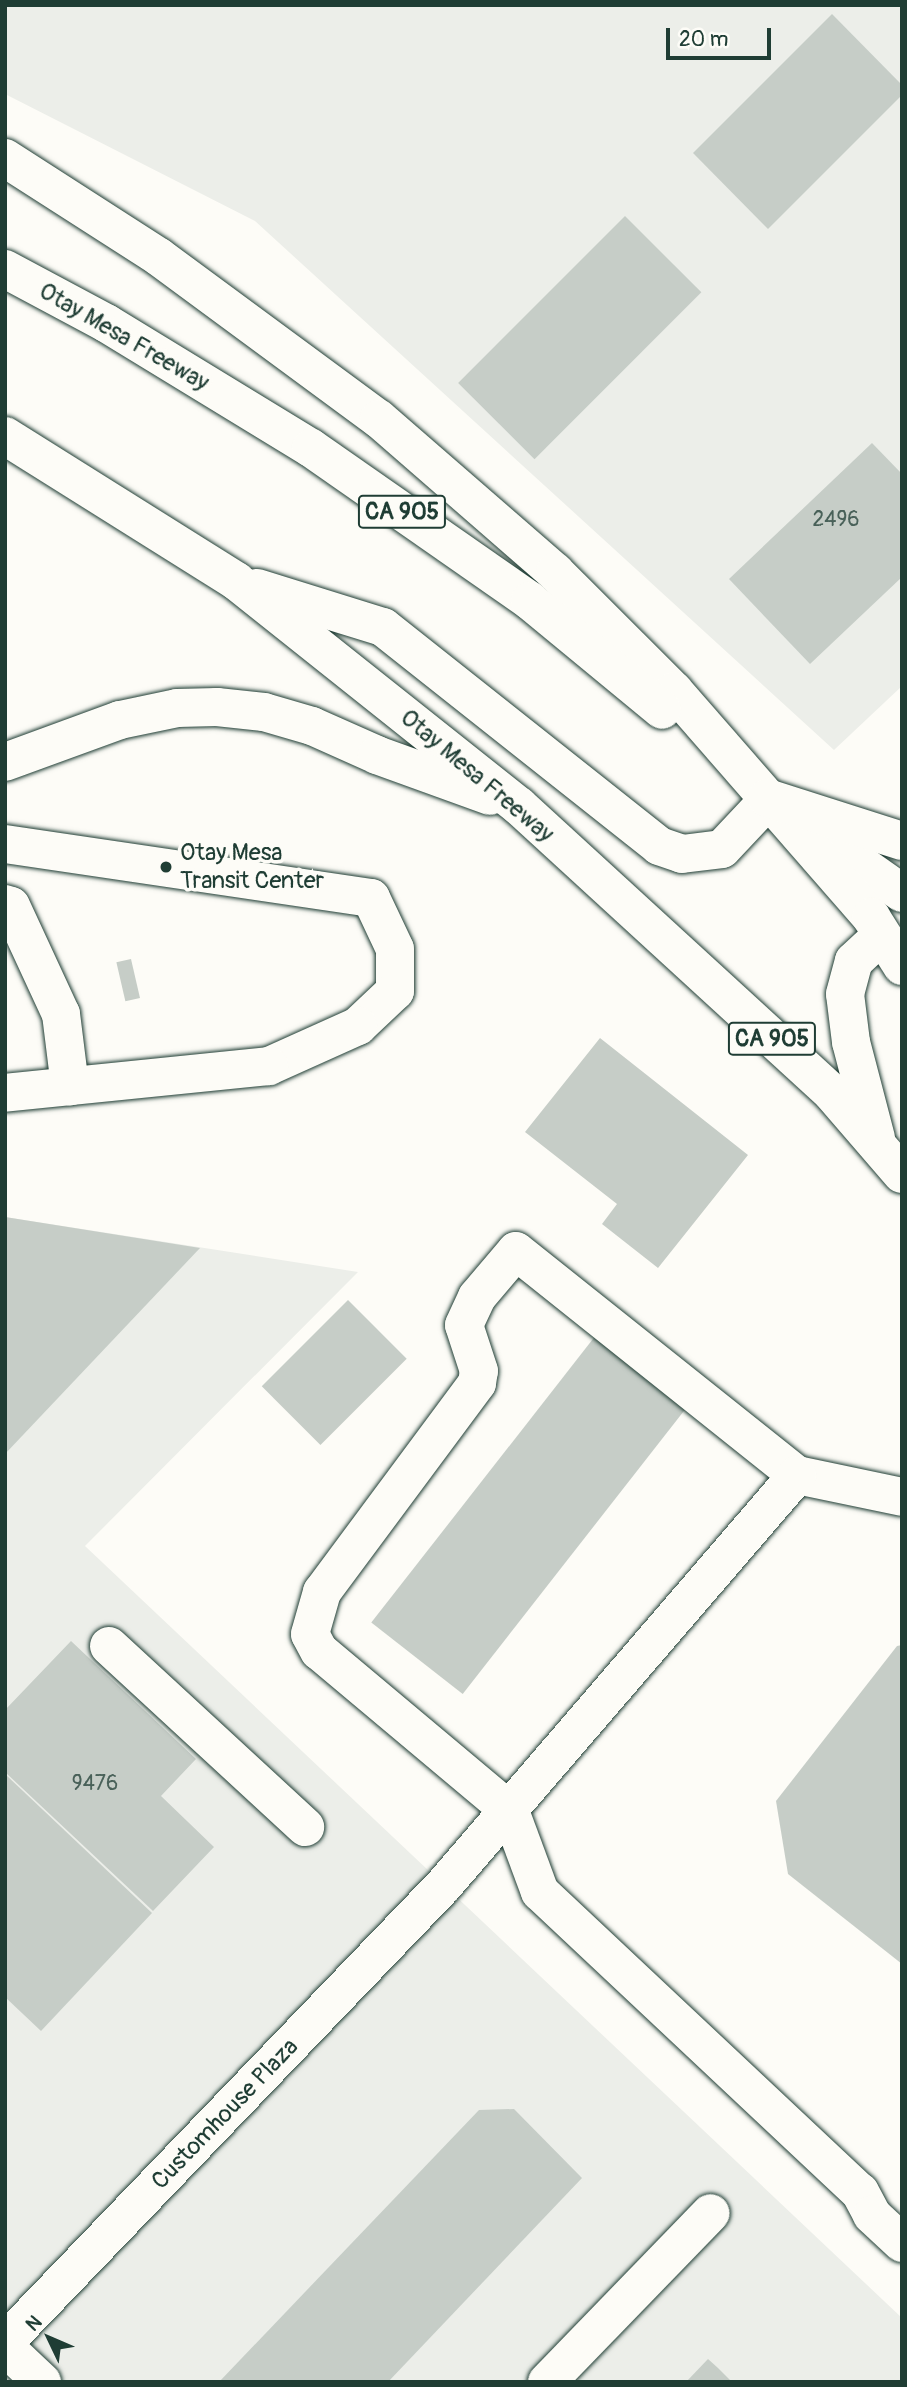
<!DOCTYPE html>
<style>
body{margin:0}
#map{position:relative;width:907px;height:2387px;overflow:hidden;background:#fdfcf7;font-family:Pangolin,sans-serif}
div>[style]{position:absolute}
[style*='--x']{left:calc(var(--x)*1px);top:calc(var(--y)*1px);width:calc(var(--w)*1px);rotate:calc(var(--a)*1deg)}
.built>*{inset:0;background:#eceee9}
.building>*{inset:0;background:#c6cdc7;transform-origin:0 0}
.roads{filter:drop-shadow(0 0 2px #1f3d34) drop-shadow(0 0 2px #1f3d34)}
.minor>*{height:38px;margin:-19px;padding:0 19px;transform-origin:19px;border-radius:19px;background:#fdfcf7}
.highway>*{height:38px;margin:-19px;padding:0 19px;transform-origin:19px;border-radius:19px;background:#fdfcf7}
.dots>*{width:19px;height:19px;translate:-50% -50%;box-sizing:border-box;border:4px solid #fdfcf7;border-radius:50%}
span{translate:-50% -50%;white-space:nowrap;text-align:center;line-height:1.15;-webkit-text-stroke:7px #fdfcf7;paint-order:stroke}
.number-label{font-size:21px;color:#496159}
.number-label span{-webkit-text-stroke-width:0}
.shield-label span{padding:2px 5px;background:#fdfcf7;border:2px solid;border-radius:5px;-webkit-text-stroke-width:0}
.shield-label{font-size:23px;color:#1f3d34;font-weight:700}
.street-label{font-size:24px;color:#1f3d34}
.poi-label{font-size:24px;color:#1f3d34}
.left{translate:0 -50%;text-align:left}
.frame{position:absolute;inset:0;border:7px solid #1f3d34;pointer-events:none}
.north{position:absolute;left:14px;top:2303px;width:70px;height:70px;-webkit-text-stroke:5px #fdfcf7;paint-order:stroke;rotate:314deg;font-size:19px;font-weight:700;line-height:28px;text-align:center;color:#1f3d34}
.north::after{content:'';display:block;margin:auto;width:24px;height:32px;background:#1f3d34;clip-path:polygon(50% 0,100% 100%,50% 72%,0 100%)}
.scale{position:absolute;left:666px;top:28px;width:105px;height:32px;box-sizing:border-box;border:4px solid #1f3d34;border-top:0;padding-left:9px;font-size:21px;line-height:24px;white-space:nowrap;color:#1f3d34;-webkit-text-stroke:5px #fdfcf7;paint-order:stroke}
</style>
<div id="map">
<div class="built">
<i style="clip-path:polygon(5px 5px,902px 5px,902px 686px,834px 750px,255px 221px,5px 94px)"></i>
<i style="clip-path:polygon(5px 1217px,358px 1272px,85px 1546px,902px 2318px,902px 2382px,5px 2382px)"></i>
</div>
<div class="building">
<i style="clip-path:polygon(832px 14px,902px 85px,902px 95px,768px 229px,693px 153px)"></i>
<i style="left:625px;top:216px;width:108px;height:236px;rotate:45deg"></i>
<i style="clip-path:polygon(872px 443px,902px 474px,902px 577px,810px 664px,729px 579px)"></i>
<i style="left:131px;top:959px;width:40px;height:15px;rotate:77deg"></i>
<i style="clip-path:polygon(600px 1038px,748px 1155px,658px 1268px,602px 1224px,617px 1204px,525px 1132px)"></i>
<i style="clip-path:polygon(5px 1217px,200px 1248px,5px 1454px)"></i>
<i style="left:348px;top:1300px;width:83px;height:122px;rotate:45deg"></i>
<i style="left:596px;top:1335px;width:116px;height:365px;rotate:38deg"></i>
<i style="clip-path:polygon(71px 1641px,196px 1759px,161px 1796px,214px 1847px,153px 1911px,5px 1772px,5px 1710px)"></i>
<i style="clip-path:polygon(902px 1645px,902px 1964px,788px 1874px,776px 1801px,897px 1646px)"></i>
<i style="clip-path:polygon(5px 1774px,152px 1913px,41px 2031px,5px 1997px)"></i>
<i style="clip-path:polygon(514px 2109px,582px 2178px,388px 2382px,219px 2382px,479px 2110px)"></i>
<i style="clip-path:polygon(708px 2359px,718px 2368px,732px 2382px,686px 2382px)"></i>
</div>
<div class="roads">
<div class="minor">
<i style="--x:792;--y:816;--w:134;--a:35"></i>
<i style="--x:5;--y:844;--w:370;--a:8.4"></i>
<i style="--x:371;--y:898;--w:56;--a:64.8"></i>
<i style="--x:395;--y:949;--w:42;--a:90"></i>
<i style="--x:395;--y:991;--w:51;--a:136.6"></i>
<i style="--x:358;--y:1026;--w:98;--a:155.8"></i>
<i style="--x:269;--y:1066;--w:265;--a:174.2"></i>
<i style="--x:5;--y:904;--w:6;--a:18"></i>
<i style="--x:11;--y:906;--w:119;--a:65.2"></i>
<i style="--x:61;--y:1014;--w:73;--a:82.9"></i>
<i style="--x:109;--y:1646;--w:267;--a:42.7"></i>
<i style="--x:510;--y:1811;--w:249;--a:-140"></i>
<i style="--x:319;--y:1651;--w:19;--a:-118"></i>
<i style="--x:310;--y:1634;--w:44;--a:-74.1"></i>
<i style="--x:322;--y:1592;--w:260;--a:-53.4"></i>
<i style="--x:477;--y:1383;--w:12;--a:-81"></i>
<i style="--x:479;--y:1371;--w:48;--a:-108.1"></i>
<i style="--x:464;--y:1325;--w:31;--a:-65"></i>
<i style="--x:477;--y:1297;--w:60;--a:-49.7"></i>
<i style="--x:516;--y:1251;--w:359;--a:38.6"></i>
<i style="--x:797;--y:1475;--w:107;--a:11.8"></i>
<i style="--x:510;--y:1811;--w:86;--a:69.7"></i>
<i style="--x:540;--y:1892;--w:439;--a:43.2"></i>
<i style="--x:860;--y:2192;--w:26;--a:62"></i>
<i style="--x:872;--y:2215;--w:41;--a:43"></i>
<i style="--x:5;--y:2342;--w:634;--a:-46.15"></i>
<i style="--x:444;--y:1885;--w:541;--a:-49.27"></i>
<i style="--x:5;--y:2347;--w:51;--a:43.4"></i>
<i style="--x:547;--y:2382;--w:235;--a:-45.9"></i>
</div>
<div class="highway">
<i style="--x:5;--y:158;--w:183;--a:32.7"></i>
<i style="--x:159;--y:257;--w:273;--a:36.4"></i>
<i style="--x:379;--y:419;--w:233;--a:41"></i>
<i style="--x:555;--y:572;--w:168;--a:45"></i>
<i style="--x:674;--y:691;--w:300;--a:48.9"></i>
<i style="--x:871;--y:917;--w:58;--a:57.7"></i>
<i style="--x:5;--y:269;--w:115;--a:28.1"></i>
<i style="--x:106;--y:323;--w:240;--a:31.4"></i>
<i style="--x:311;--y:448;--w:267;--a:34.9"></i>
<i style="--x:530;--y:601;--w:171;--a:39.5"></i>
<i style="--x:5;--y:436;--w:273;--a:32.1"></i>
<i style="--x:236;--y:581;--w:362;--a:38.5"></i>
<i style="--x:519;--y:806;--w:425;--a:42.5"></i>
<i style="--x:832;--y:1093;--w:107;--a:49.2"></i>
<i style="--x:257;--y:588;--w:132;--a:17.2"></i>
<i style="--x:383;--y:627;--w:352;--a:38.4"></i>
<i style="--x:659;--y:846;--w:24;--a:19"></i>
<i style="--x:682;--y:854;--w:40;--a:-7.1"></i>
<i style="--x:722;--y:849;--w:69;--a:-46.8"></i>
<i style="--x:5;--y:762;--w:122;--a:-20.1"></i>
<i style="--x:120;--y:720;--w:58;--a:-11.9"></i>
<i style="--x:177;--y:708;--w:40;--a:-1.4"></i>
<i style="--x:217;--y:707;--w:47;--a:6.1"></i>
<i style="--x:264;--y:712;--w:50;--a:16.3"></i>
<i style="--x:312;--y:726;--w:71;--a:24"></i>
<i style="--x:377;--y:755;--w:120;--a:19.9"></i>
<i style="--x:767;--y:798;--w:142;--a:17.7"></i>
<i style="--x:876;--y:1138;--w:99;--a:-104.6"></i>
<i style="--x:851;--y:1042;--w:48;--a:-97.1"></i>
<i style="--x:845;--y:994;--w:34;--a:-75"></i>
<i style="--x:854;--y:961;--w:38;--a:-43"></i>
</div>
</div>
<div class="dots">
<i style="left:166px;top:867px;background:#1f3d34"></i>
</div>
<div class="number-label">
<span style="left:836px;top:520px">2496</span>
<span style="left:95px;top:1784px">9476</span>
</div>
<div class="shield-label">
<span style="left:402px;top:512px">CA 905</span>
<span style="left:772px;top:1039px">CA 905</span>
</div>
<div class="street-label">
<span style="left:124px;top:337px;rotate:30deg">Otay Mesa Freeway</span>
<span style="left:477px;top:776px;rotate:40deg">Otay Mesa Freeway</span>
<span style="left:225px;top:2114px;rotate:-46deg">Customhouse Plaza</span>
</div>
<div class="poi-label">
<span class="left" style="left:180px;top:867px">Otay Mesa<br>Transit Center</span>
</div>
<div class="frame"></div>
<div class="north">N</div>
<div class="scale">20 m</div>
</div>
